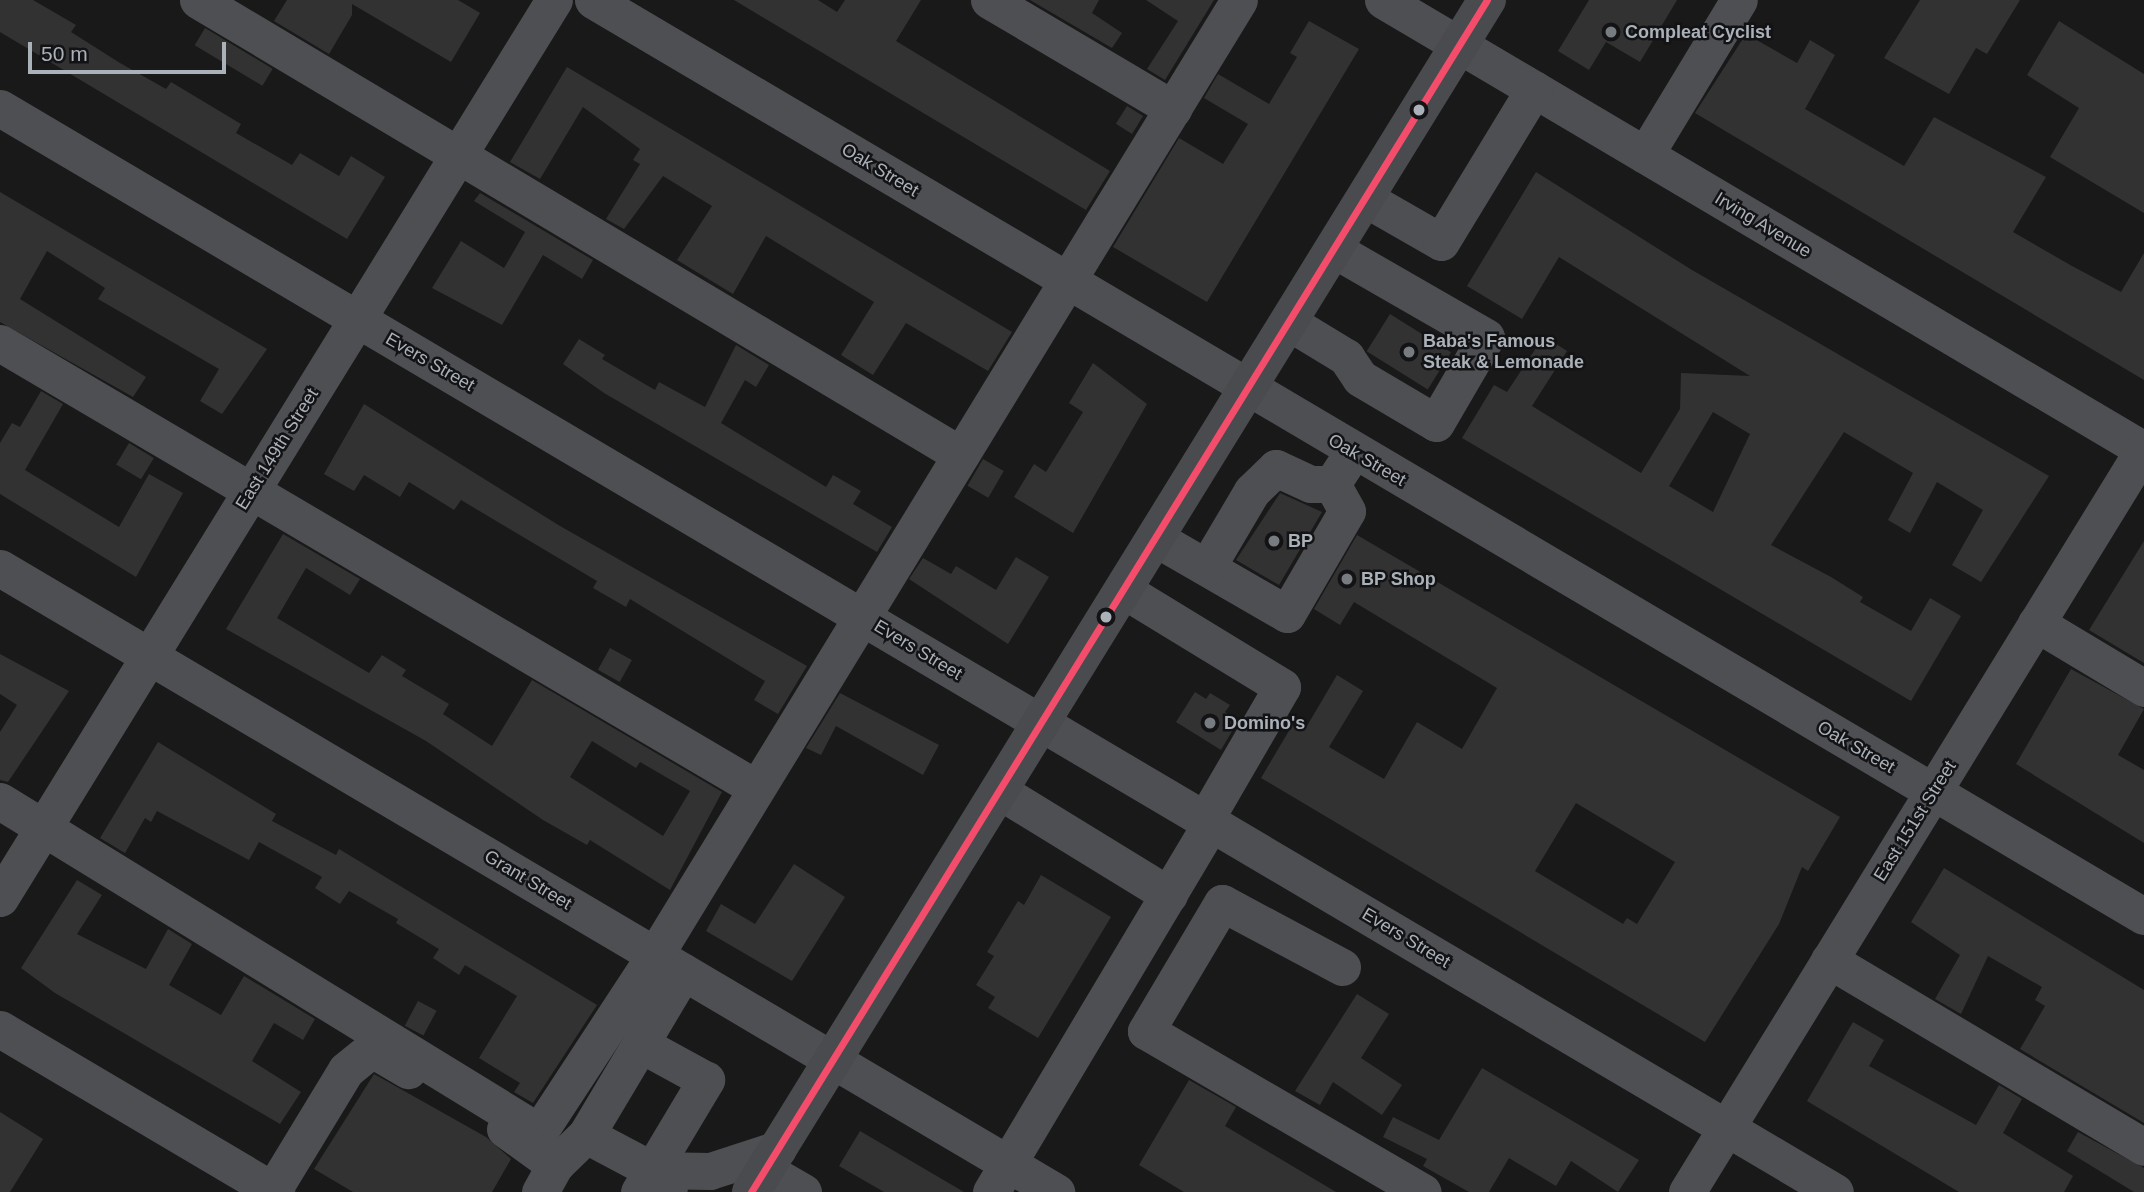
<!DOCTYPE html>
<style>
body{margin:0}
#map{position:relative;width:2144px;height:1192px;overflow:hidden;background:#191919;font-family:Helvetica,sans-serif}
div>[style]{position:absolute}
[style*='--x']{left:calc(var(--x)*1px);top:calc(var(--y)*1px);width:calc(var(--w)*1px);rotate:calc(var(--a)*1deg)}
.building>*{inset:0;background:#323233;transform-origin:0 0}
.minor>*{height:37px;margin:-18.5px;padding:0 18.5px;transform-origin:18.5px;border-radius:18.5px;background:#4d4f52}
.major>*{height:38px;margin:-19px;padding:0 19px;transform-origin:19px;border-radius:19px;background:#4a4b4e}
.bus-1>*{height:7px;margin:-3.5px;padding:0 3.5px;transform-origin:3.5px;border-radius:3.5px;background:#f44d6c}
.dots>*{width:19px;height:19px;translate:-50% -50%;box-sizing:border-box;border:4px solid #131315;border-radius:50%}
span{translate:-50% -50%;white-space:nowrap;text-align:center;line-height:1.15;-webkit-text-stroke:5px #131315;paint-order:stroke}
.poi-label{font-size:18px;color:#aab1b9;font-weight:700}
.left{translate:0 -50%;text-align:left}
.street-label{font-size:18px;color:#aab1b9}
.scale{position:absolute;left:28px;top:42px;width:198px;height:32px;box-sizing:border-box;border:4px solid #aab1b9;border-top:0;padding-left:9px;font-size:21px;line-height:24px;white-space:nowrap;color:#aab1b9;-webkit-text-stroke:5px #131315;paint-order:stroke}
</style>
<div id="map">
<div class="building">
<i style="clip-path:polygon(0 0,33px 0,76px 25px,71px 32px,120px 63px,166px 89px,171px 82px,241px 124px,236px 133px,292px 165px,300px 153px,339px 176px,351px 156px,385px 177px,347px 239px,0 32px)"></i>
<i style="clip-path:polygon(287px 0,458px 0,480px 13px,451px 62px,352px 4px,352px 15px,329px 54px,274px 21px)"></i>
<i style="clip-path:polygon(734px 0,818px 0,837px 12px,845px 0,921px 0,896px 41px,1110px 171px,1086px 210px)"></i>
<i style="clip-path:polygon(1030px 0,1099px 0,1092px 13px,1122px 33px,1112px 48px)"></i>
<i style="clip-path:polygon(1146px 0,1214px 0,1165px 80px,1147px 69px,1178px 21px)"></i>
<i style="clip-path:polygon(1589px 0,1677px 0,1640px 62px,1606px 42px,1589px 70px,1558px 51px)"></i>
<i style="clip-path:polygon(1920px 0,2020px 0,1987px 54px,1976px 48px,1949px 94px,1884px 58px)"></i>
<i style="clip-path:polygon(1309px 21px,1359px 49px,1207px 302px,1113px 247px,1179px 138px,1223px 164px,1248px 124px,1204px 98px,1218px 74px,1269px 104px,1297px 57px,1290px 53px)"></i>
<i style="clip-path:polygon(2059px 21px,2144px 74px,2144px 213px,2050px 157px,2079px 108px,2027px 75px)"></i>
<i style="left:205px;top:28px;width:79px;height:20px;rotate:31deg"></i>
<i style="clip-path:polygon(1746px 34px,1797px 63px,1810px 40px,1835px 55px,1805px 109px,1904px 166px,1934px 117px,2046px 177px,2013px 232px,2072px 266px,2121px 292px,2144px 253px,2144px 380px,1695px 113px)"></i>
<i style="clip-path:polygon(567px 67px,1012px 332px,988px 371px,906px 323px,873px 375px,841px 355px,874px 302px,766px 236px,733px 294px,677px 260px,712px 206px,663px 176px,624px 229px,606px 219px,640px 164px,633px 160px,640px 149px,583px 107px,540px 179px,510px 162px)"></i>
<i style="left:1127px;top:106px;width:19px;height:21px;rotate:32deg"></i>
<i style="clip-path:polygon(evenodd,1536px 172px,1692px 270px,2049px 476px,1981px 582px,1952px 565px,1983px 510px,1937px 482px,1910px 533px,1888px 520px,1913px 473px,1844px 432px,1771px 545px,1831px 577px,1863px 597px,1860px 602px,1911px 631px,1930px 598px,1961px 616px,1911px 701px,1462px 438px,1494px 385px,1507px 392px,1544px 336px,1567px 351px,1532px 406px,1641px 473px,1680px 409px,1681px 373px,1750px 376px,1559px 257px,1522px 319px,1467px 286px,1536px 172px,1713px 412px,1750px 434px,1713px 512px,1669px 486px,1713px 412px)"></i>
<i style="clip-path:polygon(0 192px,267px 349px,222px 414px,200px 401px,219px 369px,98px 299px,105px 288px,47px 251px,20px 299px,146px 377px,133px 397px,0 322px)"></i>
<i style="clip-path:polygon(480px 193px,593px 260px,582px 279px,543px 255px,502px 325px,432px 288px,461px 241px,504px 268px,525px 232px,474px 201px)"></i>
<i style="left:1390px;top:314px;width:72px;height:44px;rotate:32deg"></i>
<i style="clip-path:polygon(579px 339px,605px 355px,602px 359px,655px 390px,659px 382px,705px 407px,736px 345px,769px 365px,756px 387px,745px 380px,721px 423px,826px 487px,833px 475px,861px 491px,853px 504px,892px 527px,877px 552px,604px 393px,563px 364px)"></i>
<i style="clip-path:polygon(1093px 363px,1147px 404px,1073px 533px,1014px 497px,1034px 464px,1046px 472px,1083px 412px,1069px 403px)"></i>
<i style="clip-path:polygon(41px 391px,63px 404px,25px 470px,119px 527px,149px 474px,183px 493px,136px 577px,0 494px,0 443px,12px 423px,20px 427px)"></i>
<i style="clip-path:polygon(364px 404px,560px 526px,807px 666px,778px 714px,754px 700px,765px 681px,630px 599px,626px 607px,593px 588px,597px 581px,461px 500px,454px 510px,409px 482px,400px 497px,364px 475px,354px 491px,324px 474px)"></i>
<i style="left:129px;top:443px;width:29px;height:25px;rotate:31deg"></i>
<i style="left:983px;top:459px;width:24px;height:31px;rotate:30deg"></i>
<i style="clip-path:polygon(1280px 493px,1322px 512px,1279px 585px,1236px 560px)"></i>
<i style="clip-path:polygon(evenodd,283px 534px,360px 579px,350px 595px,306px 568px,277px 618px,369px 673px,382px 655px,406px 670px,402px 676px,449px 704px,443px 714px,492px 746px,532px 680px,722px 792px,670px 890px,590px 840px,587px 845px,543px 820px,426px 741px,226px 629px,283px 534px,592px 741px,636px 768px,640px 762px,690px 791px,663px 836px,570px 777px,592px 741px)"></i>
<i style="clip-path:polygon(evenodd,1357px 535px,1840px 817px,1808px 871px,1802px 867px,1779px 924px,1705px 1042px,1261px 778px,1293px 724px,1304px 731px,1337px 675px,1363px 691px,1329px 747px,1384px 779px,1417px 722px,1462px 749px,1497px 688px,1354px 602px,1340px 625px,1314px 609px,1357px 535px,1576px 803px,1675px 862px,1637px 924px,1627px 918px,1623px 924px,1535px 871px,1576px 803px)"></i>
<i style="clip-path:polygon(2144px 541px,2144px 663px,2089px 630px)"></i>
<i style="clip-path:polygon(1016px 557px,1049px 577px,1008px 644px,909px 579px,923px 558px,951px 574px,956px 566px,996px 590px)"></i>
<i style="left:610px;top:648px;width:25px;height:25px;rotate:29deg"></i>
<i style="clip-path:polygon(0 654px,69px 691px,8px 782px,0 780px,0 732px,17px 705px,0 694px)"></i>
<i style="clip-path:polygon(2071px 669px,2144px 709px,2118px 755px,2144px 770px,2144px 843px,2016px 764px)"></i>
<i style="clip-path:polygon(1195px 692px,1206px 699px,1210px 693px,1230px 705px,1225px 712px,1238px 721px,1221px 750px,1176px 722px)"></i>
<i style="clip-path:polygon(840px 693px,939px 745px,923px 775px,836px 726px,821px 755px,806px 748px)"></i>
<i style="clip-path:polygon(158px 742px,276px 814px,272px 821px,336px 855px,339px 849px,597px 1005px,533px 1103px,514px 1092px,520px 1083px,479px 1058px,517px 996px,465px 965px,459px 975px,433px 958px,439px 949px,396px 923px,398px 919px,349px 891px,340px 904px,315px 888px,322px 877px,259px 842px,249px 860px,157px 811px,151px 822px,145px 818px,125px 853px,100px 838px)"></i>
<i style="clip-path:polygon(794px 864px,845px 897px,792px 981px,706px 931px,721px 904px,755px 924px)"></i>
<i style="clip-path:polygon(1944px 868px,2144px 990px,2144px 1123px,2020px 1049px,2045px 1006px,2035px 1000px,2042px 987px,1988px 956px,1961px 1014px,1935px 999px,1960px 955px,1911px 922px)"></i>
<i style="clip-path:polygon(1041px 875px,1111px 917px,1038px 1038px,988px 1008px,995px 997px,976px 985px,994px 956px,987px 952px,1018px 901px,1024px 905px)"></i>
<i style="clip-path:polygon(77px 880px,102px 895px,77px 934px,146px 969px,168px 929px,192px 944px,169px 985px,221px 1015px,244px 976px,315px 1019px,303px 1040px,274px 1023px,252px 1061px,301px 1092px,280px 1124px,55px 993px,21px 968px)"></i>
<i style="clip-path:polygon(1357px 994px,1389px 1014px,1361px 1058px,1402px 1085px,1382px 1115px,1333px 1082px,1320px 1105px,1295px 1091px)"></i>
<i style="left:418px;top:1001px;width:21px;height:28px;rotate:28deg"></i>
<i style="clip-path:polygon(1853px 1022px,1884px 1040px,1869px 1066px,1976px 1125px,1999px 1085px,2022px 1099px,2003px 1133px,2073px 1176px,2064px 1192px,1959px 1192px,1807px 1101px)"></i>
<i style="clip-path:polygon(1482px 1068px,1639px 1160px,1618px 1192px,1571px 1161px,1556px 1186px,1509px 1158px,1489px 1192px,1469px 1192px,1423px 1166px,1427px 1159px,1383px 1137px,1393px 1117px,1439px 1140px)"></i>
<i style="clip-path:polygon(374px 1074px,486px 1137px,511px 1159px,492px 1192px,353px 1192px,314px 1169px)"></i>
<i style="clip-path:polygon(1189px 1080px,1236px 1107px,1225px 1126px,1336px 1192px,1184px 1192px,1139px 1165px)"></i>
<i style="clip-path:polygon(0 1112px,43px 1139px,10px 1192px,0 1192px)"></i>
<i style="clip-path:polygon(860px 1131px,964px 1192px,884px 1192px,839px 1166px)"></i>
<i style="clip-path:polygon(2078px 1132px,2144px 1168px,2144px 1192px,2134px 1192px,2067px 1151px)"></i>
</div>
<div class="minor">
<i style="--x:198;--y:0;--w:888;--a:30.81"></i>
<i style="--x:593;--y:0;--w:1801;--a:30.57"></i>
<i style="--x:989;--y:0;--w:214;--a:30.6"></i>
<i style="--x:1383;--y:0;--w:884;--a:30.6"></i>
<i style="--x:0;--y:108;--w:2131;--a:30.57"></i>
<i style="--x:1645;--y:155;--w:181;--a:-58.8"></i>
<i style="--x:1366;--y:199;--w:86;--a:29.8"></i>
<i style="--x:1441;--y:242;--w:179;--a:-58.7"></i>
<i style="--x:1290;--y:323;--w:66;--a:31.3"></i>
<i style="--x:1346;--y:357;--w:25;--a:56"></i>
<i style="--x:1360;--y:378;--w:88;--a:30.6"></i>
<i style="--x:1436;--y:423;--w:99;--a:-59.8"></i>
<i style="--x:1486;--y:337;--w:174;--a:-150.1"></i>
<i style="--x:0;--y:343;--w:877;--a:30.48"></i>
<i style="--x:1157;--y:539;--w:150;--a:30"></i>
<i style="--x:1287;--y:614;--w:119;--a:-59.8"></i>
<i style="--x:1347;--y:511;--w:31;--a:-119"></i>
<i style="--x:1332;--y:484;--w:38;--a:-57"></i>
<i style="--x:1207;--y:567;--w:88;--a:-59.4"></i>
<i style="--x:1252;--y:491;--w:33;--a:-44"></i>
<i style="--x:1276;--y:468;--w:38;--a:25"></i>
<i style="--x:1311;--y:484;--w:21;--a:0"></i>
<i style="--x:0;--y:568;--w:1227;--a:30.58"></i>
<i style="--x:1125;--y:591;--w:184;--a:31.4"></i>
<i style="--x:1282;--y:687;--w:154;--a:120.1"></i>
<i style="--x:2036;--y:623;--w:126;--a:31"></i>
<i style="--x:1001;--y:792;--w:197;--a:31.5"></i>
<i style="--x:0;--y:801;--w:633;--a:31.55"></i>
<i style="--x:539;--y:1132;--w:212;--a:-56.8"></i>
<i style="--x:655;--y:955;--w:1119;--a:-58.55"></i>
<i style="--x:0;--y:898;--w:1055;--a:-58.33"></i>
<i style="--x:1829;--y:960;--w:366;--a:30.7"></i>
<i style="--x:1342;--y:967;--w:136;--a:-151.9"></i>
<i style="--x:1222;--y:903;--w:149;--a:120.7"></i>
<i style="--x:1146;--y:1031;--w:320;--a:30.2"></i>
<i style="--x:0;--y:1029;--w:321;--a:30.6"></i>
<i style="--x:505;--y:1129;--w:62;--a:35.8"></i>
<i style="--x:586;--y:1135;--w:75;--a:27.9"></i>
<i style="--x:652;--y:1170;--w:25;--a:48"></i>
<i style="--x:652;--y:1170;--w:58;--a:1"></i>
<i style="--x:710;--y:1171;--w:71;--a:-17.9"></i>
<i style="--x:765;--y:1170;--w:44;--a:30.1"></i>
<i style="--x:273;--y:1190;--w:140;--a:-58.7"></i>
<i style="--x:346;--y:1070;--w:33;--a:-39"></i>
<i style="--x:372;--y:1049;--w:42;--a:30.3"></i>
<i style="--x:540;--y:1192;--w:31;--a:-61"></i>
<i style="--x:555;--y:1165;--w:43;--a:-44.1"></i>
<i style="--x:586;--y:1135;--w:190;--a:-59.2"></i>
<i style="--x:639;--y:1192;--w:131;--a:-59.1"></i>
<i style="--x:706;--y:1080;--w:75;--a:-151.4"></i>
<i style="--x:991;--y:1192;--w:430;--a:-59.2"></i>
<i style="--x:1687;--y:1192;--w:871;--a:-58.43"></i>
</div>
<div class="major">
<i style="--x:751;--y:1192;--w:1401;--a:-58.31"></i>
</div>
<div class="bus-1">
<i style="--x:751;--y:1192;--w:1401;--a:-58.31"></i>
</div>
<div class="dots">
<i style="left:1611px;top:32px;background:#777c81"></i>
<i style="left:1419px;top:110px;background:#aab1b9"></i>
<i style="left:1409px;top:352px;background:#777c81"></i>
<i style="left:1274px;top:541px;background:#777c81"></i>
<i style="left:1347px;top:579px;background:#777c81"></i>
<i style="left:1106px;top:617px;background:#aab1b9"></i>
<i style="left:1210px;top:723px;background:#777c81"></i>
</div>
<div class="poi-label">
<span class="left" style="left:1625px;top:32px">Compleat Cyclist</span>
<span class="left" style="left:1423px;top:352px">Baba's Famous<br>Steak &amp; Lemonade</span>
<span class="left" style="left:1288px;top:541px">BP</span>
<span class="left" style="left:1361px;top:579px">BP Shop</span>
<span class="left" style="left:1224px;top:723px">Domino's</span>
</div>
<div class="street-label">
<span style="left:880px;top:170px;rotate:31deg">Oak Street</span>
<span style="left:1763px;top:225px;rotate:31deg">Irving Avenue</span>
<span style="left:430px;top:362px;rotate:30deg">Evers Street</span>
<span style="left:277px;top:449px;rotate:-58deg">East 149th Street</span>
<span style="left:1367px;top:460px;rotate:30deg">Oak Street</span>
<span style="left:918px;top:650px;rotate:31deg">Evers Street</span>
<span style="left:1856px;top:747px;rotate:30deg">Oak Street</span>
<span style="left:1915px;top:821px;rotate:-58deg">East 151st Street</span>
<span style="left:528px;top:880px;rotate:31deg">Grant Street</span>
<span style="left:1406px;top:938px;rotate:31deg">Evers Street</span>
</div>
<div class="scale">50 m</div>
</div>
